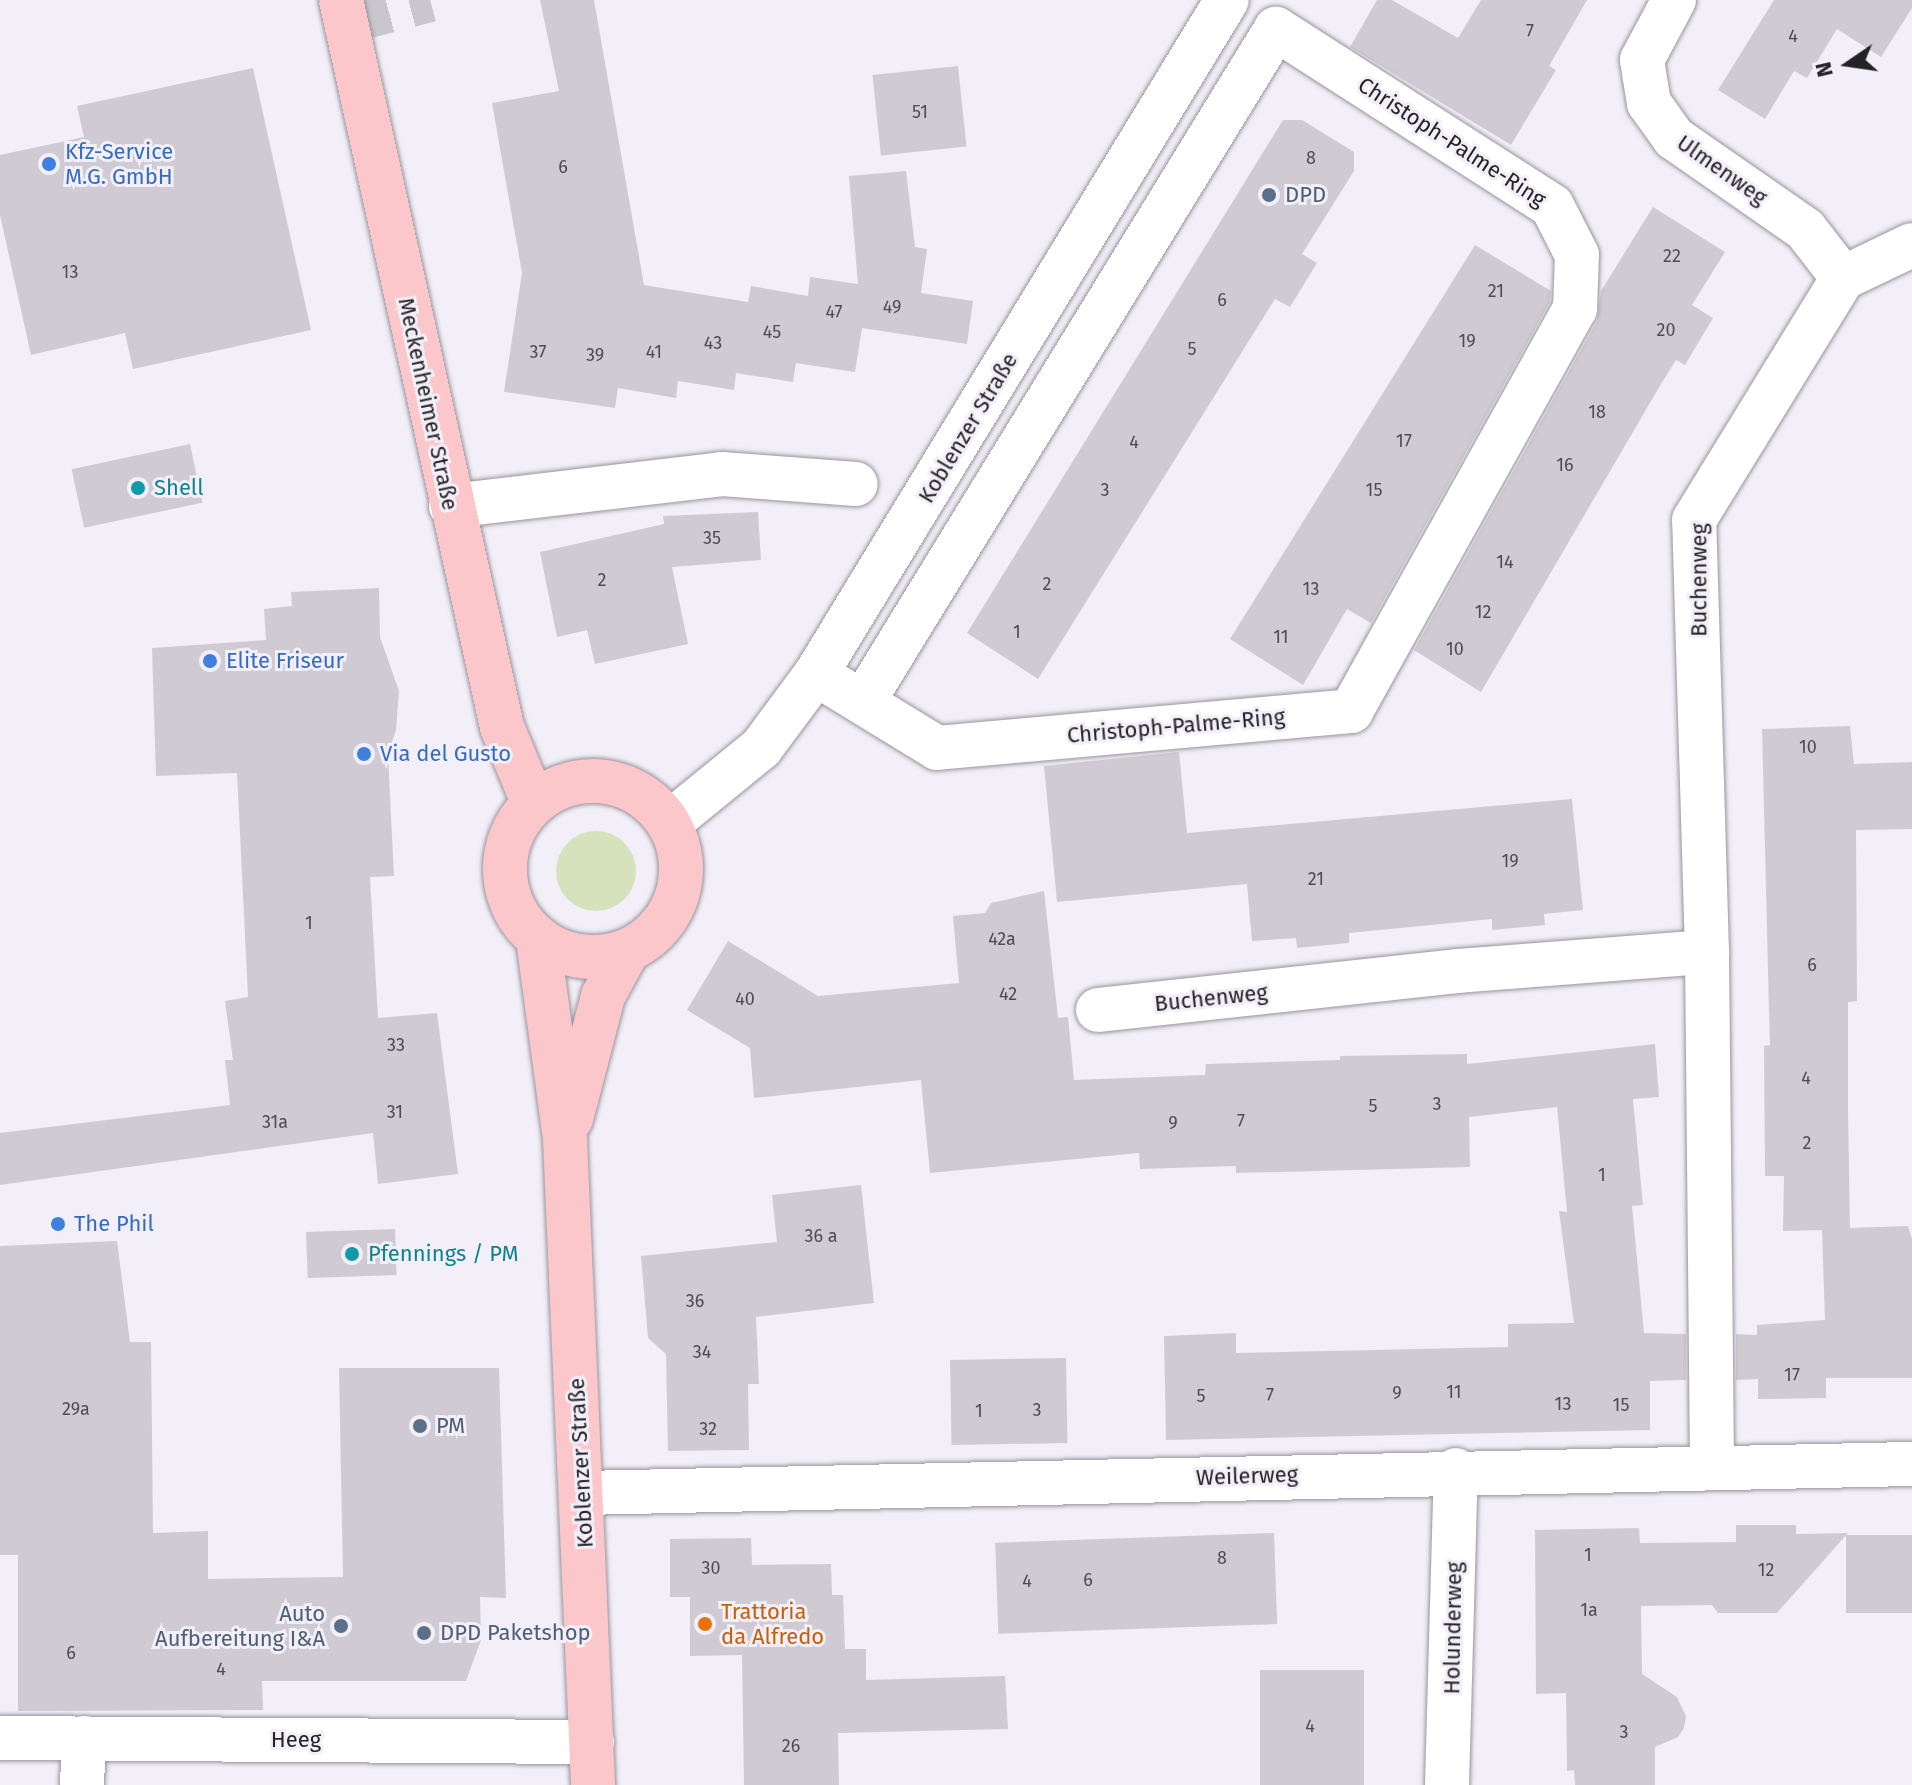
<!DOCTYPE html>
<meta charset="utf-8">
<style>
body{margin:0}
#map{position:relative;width:1912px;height:1785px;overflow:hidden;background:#f2eff8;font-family:"Fira Sans",sans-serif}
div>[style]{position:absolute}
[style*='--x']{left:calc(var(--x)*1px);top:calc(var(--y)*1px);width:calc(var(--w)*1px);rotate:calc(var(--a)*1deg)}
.green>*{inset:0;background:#d5e2bc}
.round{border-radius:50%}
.building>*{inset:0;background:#d0cbd3;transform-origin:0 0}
.minor-tunnel>*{height:44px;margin-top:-22px;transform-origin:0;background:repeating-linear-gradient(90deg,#c9c6ce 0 44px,transparent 0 66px)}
.roads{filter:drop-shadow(0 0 2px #98959d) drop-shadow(0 0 2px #98959d)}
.minor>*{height:44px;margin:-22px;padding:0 22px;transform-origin:22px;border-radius:22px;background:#fff}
.major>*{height:44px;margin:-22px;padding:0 22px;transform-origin:22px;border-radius:22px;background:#fbc7ca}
.major>.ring{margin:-22px;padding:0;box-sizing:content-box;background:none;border:44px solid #fbc7ca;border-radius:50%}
.dots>*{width:22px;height:22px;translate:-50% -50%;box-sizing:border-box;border:4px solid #f2eff8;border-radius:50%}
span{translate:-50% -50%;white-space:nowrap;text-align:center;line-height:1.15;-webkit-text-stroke:6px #f2eff8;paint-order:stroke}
.number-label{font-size:18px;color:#4f4d51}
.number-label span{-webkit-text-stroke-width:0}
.street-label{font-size:22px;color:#242326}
.shop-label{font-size:22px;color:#366cbe}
.left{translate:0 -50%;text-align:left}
.service-label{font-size:22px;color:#4e5e75}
.right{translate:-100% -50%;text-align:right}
.culture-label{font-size:22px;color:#0d838f}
.food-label{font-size:22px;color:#c56008}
.north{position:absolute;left:1808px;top:24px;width:80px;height:80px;-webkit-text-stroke:6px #f2eff8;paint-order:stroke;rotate:257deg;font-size:22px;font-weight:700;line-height:32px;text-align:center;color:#242326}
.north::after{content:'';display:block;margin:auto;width:28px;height:36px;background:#242326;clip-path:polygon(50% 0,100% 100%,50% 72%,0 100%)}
</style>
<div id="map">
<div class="green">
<i class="round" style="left:556px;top:831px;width:80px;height:80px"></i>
</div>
<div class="building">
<i style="clip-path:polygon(540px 0,594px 0,644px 285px,748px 302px,751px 286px,808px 296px,810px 277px,858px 284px,849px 176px,906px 171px,915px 247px,927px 249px,921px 293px,973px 301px,967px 344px,862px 328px,855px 372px,796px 363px,793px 382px,736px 373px,734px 390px,678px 381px,676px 398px,618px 388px,615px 408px,504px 392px,522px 273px,492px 103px,559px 91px)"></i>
<i style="clip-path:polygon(1377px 0,1392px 0,1458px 38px,1481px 0,1587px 0,1549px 66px,1556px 70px,1511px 145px,1350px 47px)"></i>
<i style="clip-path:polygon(1774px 0,1912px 0,1912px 8px,1881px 57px,1837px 29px,1807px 78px,1794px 71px,1765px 119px,1718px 90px)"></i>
<i style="left:958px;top:66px;width:81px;height:86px;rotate:84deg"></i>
<i style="clip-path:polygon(253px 68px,311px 330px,133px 369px,125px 333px,31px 355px,0 215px,0 155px,84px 137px,77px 106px)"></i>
<i style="clip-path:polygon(1283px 120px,1302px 120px,1354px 152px,1354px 171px,1302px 254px,1317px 263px,1290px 307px,1275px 299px,1038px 679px,967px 633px)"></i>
<i style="clip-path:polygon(1653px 207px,1725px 252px,1692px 305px,1713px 318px,1685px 365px,1676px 360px,1661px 384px,1481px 692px,1414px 650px,1597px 321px,1601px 291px)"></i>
<i style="clip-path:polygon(1475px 245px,1551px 291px,1550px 302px,1371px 623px,1347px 609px,1303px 685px,1230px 639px)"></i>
<i style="left:190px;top:444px;width:60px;height:121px;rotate:78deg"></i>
<i style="clip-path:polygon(758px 512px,761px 560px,672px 567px,688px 644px,595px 664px,587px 630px,557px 637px,540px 552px,664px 524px,663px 516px)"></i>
<i style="clip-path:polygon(379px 588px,380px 637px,399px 691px,396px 730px,388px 755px,394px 876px,370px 877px,378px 1018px,437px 1013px,458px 1174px,378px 1184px,373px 1133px,0 1185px,0 1133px,230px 1105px,225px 1060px,233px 1060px,225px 1001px,248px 997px,237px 773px,156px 776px,152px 648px,266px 640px,264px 609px,292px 606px,291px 592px)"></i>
<i style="clip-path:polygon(1850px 726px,1854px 764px,1912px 762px,1912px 829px,1856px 830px,1857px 1001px,1848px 1002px,1848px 1111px,1850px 1228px,1908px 1226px,1912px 1239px,1912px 1378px,1826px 1378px,1826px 1398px,1758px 1399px,1758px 1379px,1736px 1380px,1736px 1334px,1757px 1335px,1757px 1325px,1825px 1320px,1822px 1230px,1783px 1231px,1784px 1176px,1765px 1176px,1764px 1046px,1770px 1045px,1769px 1011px,1762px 729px)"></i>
<i style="clip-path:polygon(1179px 752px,1187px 833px,1572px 799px,1583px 910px,1544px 914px,1545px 925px,1492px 930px,1492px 919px,1349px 933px,1349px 943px,1297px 948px,1296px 938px,1252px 941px,1247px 884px,1057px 902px,1044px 766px)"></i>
<i style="clip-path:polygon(1044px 891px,1058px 1018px,1068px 1017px,1074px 1080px,1205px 1075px,1206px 1064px,1340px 1060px,1340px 1056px,1467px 1054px,1467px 1064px,1655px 1044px,1659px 1097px,1633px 1099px,1643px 1205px,1632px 1206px,1644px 1333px,1686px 1334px,1686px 1380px,1650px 1381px,1650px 1430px,1166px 1440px,1164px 1336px,1236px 1333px,1236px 1353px,1508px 1347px,1508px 1324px,1574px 1323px,1559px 1211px,1567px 1212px,1557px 1107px,1469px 1117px,1470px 1167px,1236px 1173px,1236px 1166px,1140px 1169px,1139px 1153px,930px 1173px,921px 1080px,754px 1098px,750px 1048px,687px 1010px,728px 941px,818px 996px,959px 983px,953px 916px,985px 913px,991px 903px)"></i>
<i style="clip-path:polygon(861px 1185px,874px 1303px,756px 1317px,759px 1384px,748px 1384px,749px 1450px,668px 1451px,666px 1354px,648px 1338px,641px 1256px,777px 1242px,772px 1195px)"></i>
<i style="left:395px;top:1229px;width:46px;height:89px;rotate:88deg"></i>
<i style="clip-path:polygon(117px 1241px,130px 1342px,151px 1342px,153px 1533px,208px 1531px,208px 1579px,343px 1577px,339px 1368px,499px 1368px,506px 1598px,480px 1597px,481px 1640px,466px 1681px,262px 1681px,263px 1710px,18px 1711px,18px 1555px,0 1555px,0 1246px)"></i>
<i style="left:1066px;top:1358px;width:85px;height:116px;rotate:89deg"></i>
<i style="clip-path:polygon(1736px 1525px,1796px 1525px,1796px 1534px,1848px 1533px,1777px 1613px,1718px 1613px,1712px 1605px,1641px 1606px,1642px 1674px,1677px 1697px,1686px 1716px,1684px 1728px,1678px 1737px,1655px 1747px,1655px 1785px,1575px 1785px,1574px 1770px,1567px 1771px,1566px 1693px,1536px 1694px,1535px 1530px,1639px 1528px,1640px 1543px,1736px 1542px)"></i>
<i style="left:1274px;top:1533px;width:91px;height:279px;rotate:88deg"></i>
<i style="left:1912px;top:1535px;width:78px;height:66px;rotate:90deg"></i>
<i style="clip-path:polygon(751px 1538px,752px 1565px,831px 1564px,832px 1595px,843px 1595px,845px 1649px,866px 1649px,866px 1680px,1005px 1676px,1008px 1729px,838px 1733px,839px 1785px,744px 1785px,742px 1655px,690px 1656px,690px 1597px,670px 1597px,670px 1539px)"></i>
<i style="left:1364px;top:1670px;width:115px;height:104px;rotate:90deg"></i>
</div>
<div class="minor-tunnel">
<i style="--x:346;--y:22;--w:87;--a:-14.7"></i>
</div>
<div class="roads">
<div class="minor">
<i style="--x:1674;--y:0;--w:68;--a:118.1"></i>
<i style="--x:1642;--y:60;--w:44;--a:80.8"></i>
<i style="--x:1649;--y:103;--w:43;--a:54.5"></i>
<i style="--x:1674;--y:138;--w:160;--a:34.8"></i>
<i style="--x:1805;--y:229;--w:62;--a:52.2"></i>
<i style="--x:451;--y:506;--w:273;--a:-6.7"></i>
<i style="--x:722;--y:474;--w:134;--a:4.3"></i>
<i style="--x:816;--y:674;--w:142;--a:31.4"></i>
<i style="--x:937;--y:748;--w:416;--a:-5.1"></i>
<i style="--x:1351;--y:711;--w:460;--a:-60.9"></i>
<i style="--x:1575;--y:309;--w:54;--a:-87.9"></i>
<i style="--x:1577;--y:255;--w:55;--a:-117"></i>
<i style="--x:1552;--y:206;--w:328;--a:-147.3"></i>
<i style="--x:1276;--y:29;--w:790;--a:121.54"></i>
<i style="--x:669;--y:823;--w:119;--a:-39.2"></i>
<i style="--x:761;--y:748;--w:92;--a:-53.4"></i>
<i style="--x:816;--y:674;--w:789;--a:-58.63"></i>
<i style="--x:1098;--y:1010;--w:362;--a:-6.2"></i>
<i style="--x:1458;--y:971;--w:250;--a:-4.4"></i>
<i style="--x:1712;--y:1464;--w:512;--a:-90.56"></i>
<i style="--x:1707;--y:952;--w:432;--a:-91.7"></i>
<i style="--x:1694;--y:520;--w:284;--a:-58.4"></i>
<i style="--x:1843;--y:278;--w:76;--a:-25.6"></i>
<i style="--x:582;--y:1493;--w:1330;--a:-1.25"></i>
<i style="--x:0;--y:1738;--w:592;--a:0.39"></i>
<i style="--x:82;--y:1785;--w:47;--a:-87.6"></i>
<i style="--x:1447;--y:1785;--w:315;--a:-88.4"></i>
</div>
<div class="major">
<i style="--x:341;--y:0;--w:745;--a:77.51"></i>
<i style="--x:502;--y:727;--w:81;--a:67.5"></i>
<i class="ring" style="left:505px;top:781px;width:132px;height:132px"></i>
<i style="--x:538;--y:939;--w:203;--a:82.3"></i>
<i style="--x:565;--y:1140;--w:646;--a:87.51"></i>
<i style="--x:571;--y:1119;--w:127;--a:-75.4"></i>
<i style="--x:603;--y:996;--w:50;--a:-61.4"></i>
</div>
</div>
<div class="dots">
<i style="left:49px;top:164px;background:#3f7fe0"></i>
<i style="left:1269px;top:195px;background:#5c6f8a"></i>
<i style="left:138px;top:488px;background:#0f9aa8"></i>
<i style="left:210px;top:661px;background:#3f7fe0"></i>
<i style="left:364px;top:754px;background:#3f7fe0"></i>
<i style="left:58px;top:1224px;background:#3f7fe0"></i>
<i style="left:352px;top:1254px;background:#0f9aa8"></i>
<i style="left:420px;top:1426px;background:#5c6f8a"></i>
<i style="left:705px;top:1624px;background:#e8710a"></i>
<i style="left:341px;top:1626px;background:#5c6f8a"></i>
<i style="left:424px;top:1633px;background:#5c6f8a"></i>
</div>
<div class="number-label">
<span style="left:1530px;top:31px">7</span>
<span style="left:1793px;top:36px">4</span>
<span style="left:920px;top:112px">51</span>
<span style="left:1311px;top:158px">8</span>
<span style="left:563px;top:167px">6</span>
<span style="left:1672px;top:256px">22</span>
<span style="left:70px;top:272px">13</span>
<span style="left:1496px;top:291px">21</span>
<span style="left:1222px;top:300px">6</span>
<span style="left:892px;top:307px">49</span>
<span style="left:834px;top:312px">47</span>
<span style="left:1666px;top:330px">20</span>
<span style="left:772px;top:332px">45</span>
<span style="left:1467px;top:341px">19</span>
<span style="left:713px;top:343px">43</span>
<span style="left:1192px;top:349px">5</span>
<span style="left:538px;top:352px">37</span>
<span style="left:654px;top:352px">41</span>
<span style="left:595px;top:355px">39</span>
<span style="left:1597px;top:412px">18</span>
<span style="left:1404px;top:441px">17</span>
<span style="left:1134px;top:442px">4</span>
<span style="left:1565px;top:465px">16</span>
<span style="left:1105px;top:490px">3</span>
<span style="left:1374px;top:490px">15</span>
<span style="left:712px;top:538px">35</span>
<span style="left:1505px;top:562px">14</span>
<span style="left:602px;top:580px">2</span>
<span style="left:1047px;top:584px">2</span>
<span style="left:1311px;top:589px">13</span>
<span style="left:1483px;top:612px">12</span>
<span style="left:1017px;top:632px">1</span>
<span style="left:1281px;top:637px">11</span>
<span style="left:1455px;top:649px">10</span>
<span style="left:1808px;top:747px">10</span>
<span style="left:1510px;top:861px">19</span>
<span style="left:1316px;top:879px">21</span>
<span style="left:309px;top:923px">1</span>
<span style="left:1002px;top:939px">42a</span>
<span style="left:1812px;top:965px">6</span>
<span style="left:1008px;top:994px">42</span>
<span style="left:745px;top:999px">40</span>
<span style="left:396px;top:1045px">33</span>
<span style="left:1806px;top:1078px">4</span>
<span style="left:1437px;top:1104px">3</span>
<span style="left:1373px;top:1106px">5</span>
<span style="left:395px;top:1112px">31</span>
<span style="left:1241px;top:1121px">7</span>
<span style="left:275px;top:1122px">31a</span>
<span style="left:1173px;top:1123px">9</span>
<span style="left:1807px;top:1143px">2</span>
<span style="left:1602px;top:1175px">1</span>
<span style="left:821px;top:1236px">36 a</span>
<span style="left:695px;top:1301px">36</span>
<span style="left:702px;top:1352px">34</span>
<span style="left:1792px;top:1375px">17</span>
<span style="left:1454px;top:1392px">11</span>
<span style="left:1397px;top:1393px">9</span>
<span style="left:1270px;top:1395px">7</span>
<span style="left:1201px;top:1396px">5</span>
<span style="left:1563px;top:1404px">13</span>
<span style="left:1621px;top:1405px">15</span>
<span style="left:76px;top:1409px">29a</span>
<span style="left:1037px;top:1410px">3</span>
<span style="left:979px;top:1411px">1</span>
<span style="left:708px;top:1429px">32</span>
<span style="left:1588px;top:1555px">1</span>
<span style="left:1222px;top:1558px">8</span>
<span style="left:711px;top:1568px">30</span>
<span style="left:1766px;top:1570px">12</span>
<span style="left:1088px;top:1580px">6</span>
<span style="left:1027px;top:1581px">4</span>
<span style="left:1589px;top:1610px">1a</span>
<span style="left:71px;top:1653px">6</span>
<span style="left:221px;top:1669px">4</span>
<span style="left:1310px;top:1726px">4</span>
<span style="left:1624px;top:1732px">3</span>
<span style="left:791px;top:1746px">26</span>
</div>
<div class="street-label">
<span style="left:1452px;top:142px;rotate:33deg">Christoph-Palme-Ring</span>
<span style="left:1722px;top:170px;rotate:35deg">Ulmenweg</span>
<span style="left:428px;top:404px;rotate:78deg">Meckenheimer Straße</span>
<span style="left:968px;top:428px;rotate:-59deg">Koblenzer Straße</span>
<span style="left:1699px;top:580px;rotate:-90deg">Buchenweg</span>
<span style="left:1176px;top:726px;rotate:-5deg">Christoph-Palme-Ring</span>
<span style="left:1211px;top:998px;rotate:-6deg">Buchenweg</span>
<span style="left:581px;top:1463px;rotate:-93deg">Koblenzer Straße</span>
<span style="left:1247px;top:1476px;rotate:-2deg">Weilerweg</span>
<span style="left:1453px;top:1628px;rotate:-89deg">Holunderweg</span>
<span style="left:296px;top:1740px">Heeg</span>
</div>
<div class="shop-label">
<span class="left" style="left:65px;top:164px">Kfz-Service<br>M.G. GmbH</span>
<span class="left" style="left:226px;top:661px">Elite Friseur</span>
<span class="left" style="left:380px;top:754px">Via del Gusto</span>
<span class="left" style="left:74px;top:1224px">The Phil</span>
</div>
<div class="service-label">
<span class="left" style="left:1285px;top:195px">DPD</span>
<span class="left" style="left:436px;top:1426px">PM</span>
<span class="right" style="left:325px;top:1626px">Auto<br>Aufbereitung I&amp;A</span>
<span class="left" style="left:440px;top:1633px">DPD Paketshop</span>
</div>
<div class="culture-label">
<span class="left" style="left:154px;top:488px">Shell</span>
<span class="left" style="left:368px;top:1254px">Pfennings / PM</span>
</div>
<div class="food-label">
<span class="left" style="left:721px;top:1624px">Trattoria<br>da Alfredo</span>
</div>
<div class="north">N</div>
</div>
